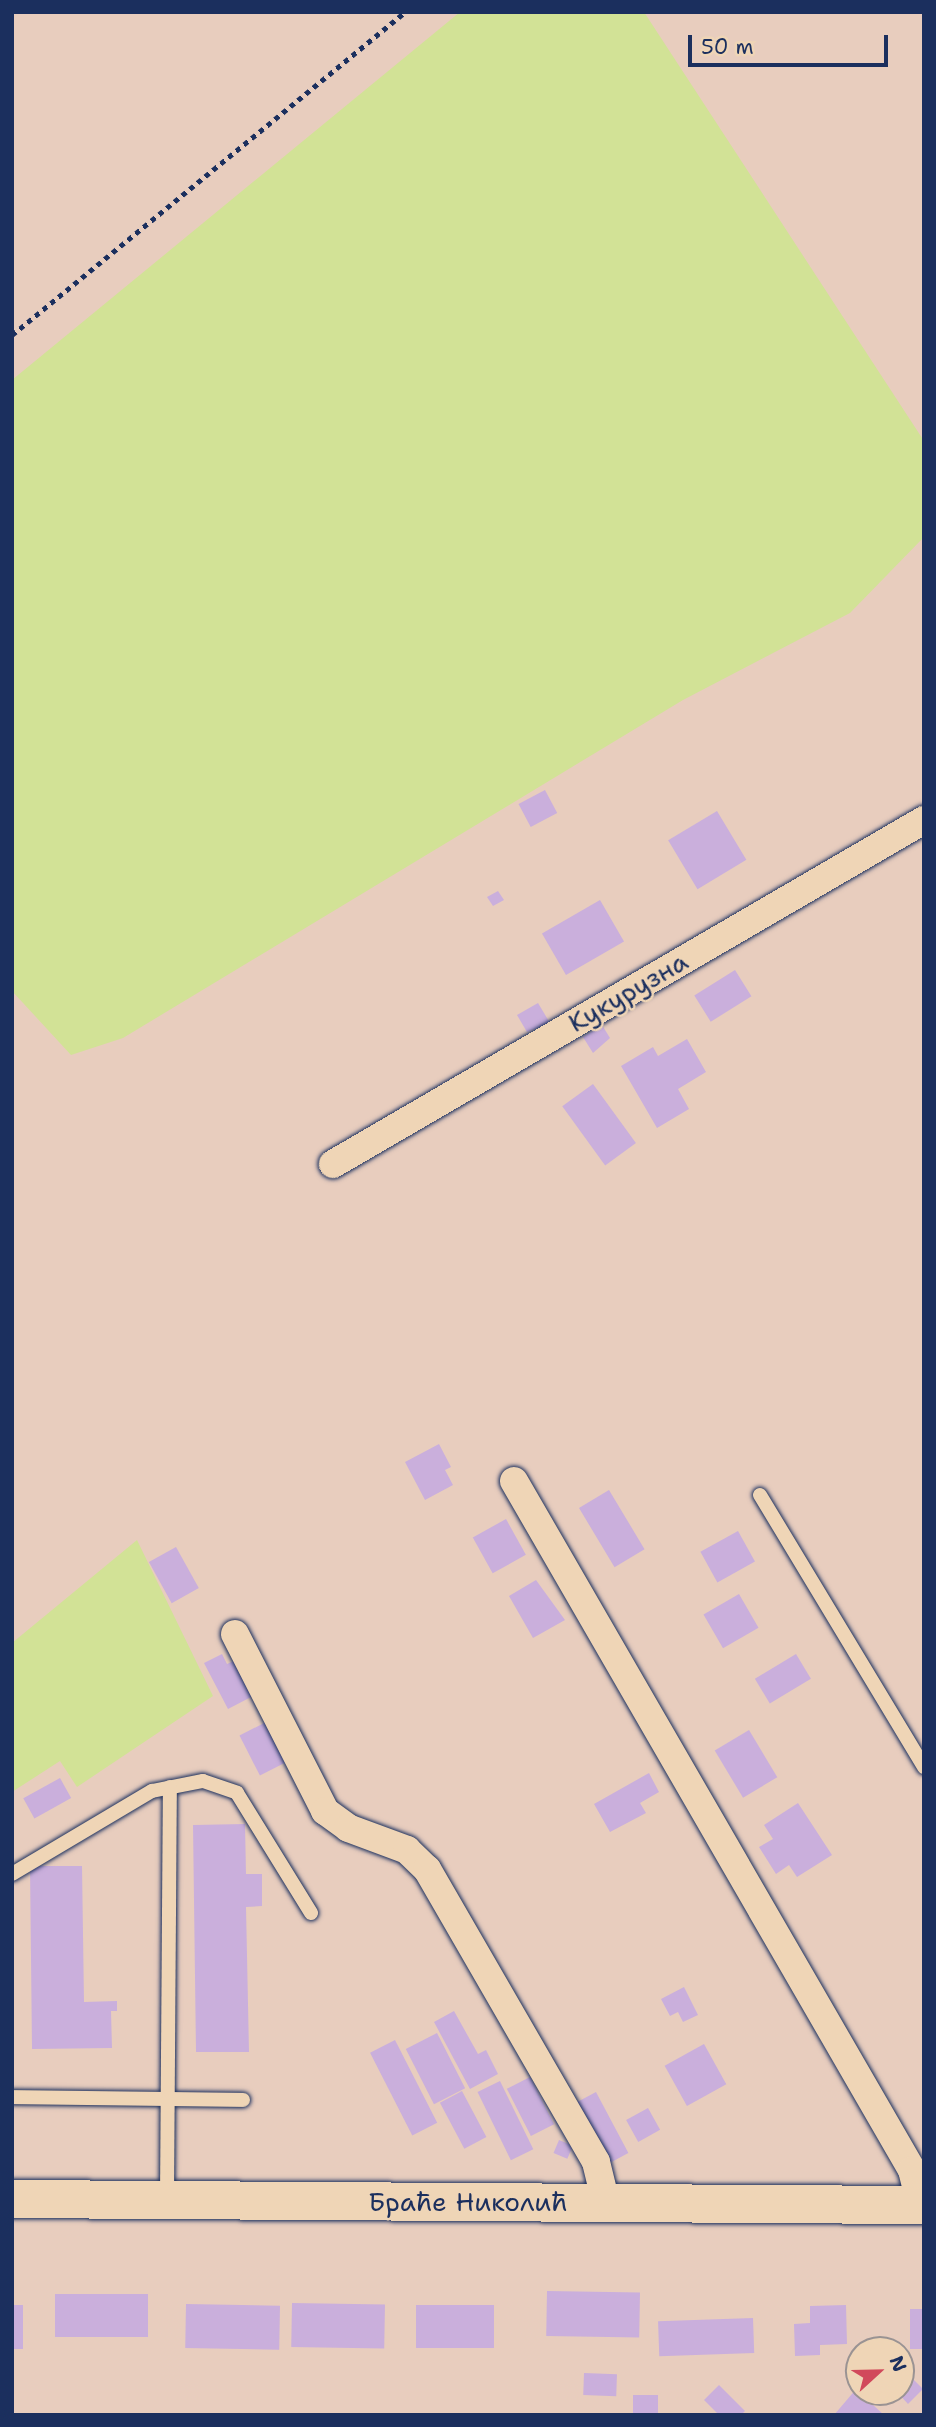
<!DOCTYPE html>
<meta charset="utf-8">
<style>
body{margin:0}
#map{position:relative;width:936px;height:2427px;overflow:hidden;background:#e8cdbe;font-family:"Shantell Sans",sans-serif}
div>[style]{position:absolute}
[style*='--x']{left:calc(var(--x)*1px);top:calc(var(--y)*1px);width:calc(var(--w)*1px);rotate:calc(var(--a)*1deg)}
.green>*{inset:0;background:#d2e296}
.building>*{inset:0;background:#caafdc;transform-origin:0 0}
.path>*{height:4.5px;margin-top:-2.25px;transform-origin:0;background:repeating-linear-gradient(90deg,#1b2f5e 0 5px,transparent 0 10px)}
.roads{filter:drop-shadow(0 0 2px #1b2f5e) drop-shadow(0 0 2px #1b2f5e)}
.lane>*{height:14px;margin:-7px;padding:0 7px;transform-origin:7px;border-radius:7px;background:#efd5b6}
.street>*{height:28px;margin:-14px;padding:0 14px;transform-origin:14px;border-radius:14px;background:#efd5b6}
.secondary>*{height:38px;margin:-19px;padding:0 19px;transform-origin:19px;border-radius:19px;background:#efd5b6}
span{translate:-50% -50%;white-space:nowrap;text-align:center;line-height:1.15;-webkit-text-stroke:5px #efd5b6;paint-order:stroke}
.street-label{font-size:26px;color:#1b2f5e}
.frame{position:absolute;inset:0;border:14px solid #1b2f5e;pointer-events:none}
.north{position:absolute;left:845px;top:2336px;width:70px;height:70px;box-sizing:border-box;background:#efd5b6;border:2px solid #9a9393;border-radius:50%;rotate:68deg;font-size:19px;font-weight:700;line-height:28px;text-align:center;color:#1b2f5e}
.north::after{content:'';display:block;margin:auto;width:24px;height:32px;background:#d1495b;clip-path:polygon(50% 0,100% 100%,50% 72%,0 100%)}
.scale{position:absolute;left:688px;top:35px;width:200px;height:32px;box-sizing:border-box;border:4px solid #1b2f5e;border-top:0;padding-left:9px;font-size:21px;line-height:24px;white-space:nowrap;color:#1b2f5e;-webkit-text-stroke:5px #efd5b6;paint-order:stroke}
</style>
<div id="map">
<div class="green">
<i style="clip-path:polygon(460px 12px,644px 12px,924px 441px,924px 537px,850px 613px,683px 700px,123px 1038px,71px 1055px,12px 991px,12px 380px)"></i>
<i style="clip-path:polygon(137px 1540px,213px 1696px,77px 1787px,60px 1761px,12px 1792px,12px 1643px)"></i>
</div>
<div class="building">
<i style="left:545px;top:790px;width:26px;height:30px;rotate:62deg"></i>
<i style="left:717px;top:811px;width:57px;height:57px;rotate:59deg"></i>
<i style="clip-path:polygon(498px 891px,504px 900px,493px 906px,487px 897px)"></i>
<i style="left:600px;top:900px;width:48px;height:67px;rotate:60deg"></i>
<i style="left:735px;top:970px;width:31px;height:48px;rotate:58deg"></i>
<i style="clip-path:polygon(538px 1003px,550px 1023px,527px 1032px,517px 1015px)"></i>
<i style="clip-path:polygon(602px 1025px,610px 1038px,593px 1053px,583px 1037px)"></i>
<i style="clip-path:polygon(687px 1039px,706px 1072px,678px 1089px,689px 1109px,657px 1128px,621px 1066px,653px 1047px,658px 1056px)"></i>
<i style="left:593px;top:1084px;width:73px;height:38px;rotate:54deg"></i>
<i style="clip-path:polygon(439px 1444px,451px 1467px,445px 1470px,453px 1485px,425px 1500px,405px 1462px)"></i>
<i style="left:609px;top:1490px;width:69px;height:35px;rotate:59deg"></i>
<i style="left:506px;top:1519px;width:41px;height:38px;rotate:61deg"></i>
<i style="left:738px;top:1531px;width:35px;height:43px;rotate:61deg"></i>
<i style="left:176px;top:1547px;width:47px;height:31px;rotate:61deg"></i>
<i style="clip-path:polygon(536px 1580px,565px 1620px,533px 1638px,509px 1596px)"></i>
<i style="left:739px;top:1594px;width:39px;height:41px;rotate:60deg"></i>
<i style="clip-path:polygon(222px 1654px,227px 1664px,234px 1661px,253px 1696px,228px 1709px,204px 1663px)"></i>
<i style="left:796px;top:1654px;width:29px;height:48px;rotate:59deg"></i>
<i style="left:268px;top:1721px;width:45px;height:32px;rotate:63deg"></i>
<i style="left:749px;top:1730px;width:55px;height:40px;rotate:59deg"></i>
<i style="clip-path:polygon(649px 1773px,659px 1792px,640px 1803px,646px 1813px,610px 1832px,594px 1804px)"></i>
<i style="left:60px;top:1778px;width:23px;height:42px;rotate:61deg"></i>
<i style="clip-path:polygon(798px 1803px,832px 1855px,797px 1877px,789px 1865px,776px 1874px,759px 1847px,773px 1839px,764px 1825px)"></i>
<i style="clip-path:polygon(245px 1824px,246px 1874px,262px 1874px,262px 1906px,246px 1907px,249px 2052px,196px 2052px,193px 1825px)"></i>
<i style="clip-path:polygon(30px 1866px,82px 1866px,84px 2002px,117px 2001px,117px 2011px,111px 2011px,112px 2048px,32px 2049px)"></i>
<i style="clip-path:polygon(684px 1987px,698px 2015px,683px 2022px,678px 2012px,670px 2016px,661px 1999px)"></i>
<i style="clip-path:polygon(454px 2011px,478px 2054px,486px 2050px,498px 2074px,470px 2089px,434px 2022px)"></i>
<i style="left:437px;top:2033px;width:62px;height:35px;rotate:63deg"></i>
<i style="left:395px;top:2040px;width:93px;height:28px;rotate:63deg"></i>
<i style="left:704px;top:2044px;width:46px;height:45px;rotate:61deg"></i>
<i style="left:530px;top:2077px;width:53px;height:26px;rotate:63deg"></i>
<i style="left:500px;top:2081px;width:76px;height:25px;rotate:64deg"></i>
<i style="left:462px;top:2091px;width:52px;height:25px;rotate:62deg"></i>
<i style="left:596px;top:2092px;width:69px;height:25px;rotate:62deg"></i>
<i style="left:648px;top:2108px;width:25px;height:25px;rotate:61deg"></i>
<i style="left:559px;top:2140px;width:15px;height:14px;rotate:23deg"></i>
<i style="left:547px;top:2291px;width:93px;height:45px;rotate:1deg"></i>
<i style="left:55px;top:2294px;width:93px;height:43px"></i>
<i style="left:292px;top:2303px;width:93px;height:44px;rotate:1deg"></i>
<i style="left:186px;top:2304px;width:94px;height:44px;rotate:1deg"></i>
<i style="left:12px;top:2305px;width:11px;height:44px"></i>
<i style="left:494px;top:2305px;width:43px;height:78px;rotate:90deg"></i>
<i style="clip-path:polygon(846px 2305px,847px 2344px,820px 2345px,820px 2355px,795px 2356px,794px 2324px,810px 2323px,810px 2306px)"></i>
<i style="left:910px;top:2309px;width:14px;height:40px"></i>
<i style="left:753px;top:2318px;width:35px;height:95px;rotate:88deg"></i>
<i style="clip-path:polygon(859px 2361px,859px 2383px,848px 2371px)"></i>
<i style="clip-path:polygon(901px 2367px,923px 2389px,908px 2404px,897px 2392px)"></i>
<i style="left:584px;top:2373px;width:33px;height:22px;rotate:2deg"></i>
<i style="clip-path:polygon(719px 2385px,745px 2411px,741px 2415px,719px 2415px,704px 2400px)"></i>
<i style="clip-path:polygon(857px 2388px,859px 2392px,884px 2415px,834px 2415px)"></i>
<i style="clip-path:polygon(868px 2392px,888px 2392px,891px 2395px,881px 2405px)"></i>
<i style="left:633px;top:2395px;width:25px;height:20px"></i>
</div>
<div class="path">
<i style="--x:12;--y:335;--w:509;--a:-39.42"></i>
</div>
<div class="roads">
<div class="lane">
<i style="--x:760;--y:1495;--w:318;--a:58.9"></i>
<i style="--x:12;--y:1874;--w:163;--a:-30.7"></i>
<i style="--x:152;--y:1791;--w:52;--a:-11.1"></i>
<i style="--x:203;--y:1781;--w:36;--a:19"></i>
<i style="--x:237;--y:1793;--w:141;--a:58.3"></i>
<i style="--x:12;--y:2097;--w:231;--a:0.7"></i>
<i style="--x:167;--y:2199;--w:412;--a:-89.6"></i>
</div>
<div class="street">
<i style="--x:333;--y:1164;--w:684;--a:-30.2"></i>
<i style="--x:514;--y:1481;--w:796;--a:59.99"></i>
<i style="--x:912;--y:2170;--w:36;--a:76"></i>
<i style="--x:235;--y:1634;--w:199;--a:63"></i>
<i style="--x:325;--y:1811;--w:29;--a:36"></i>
<i style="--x:348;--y:1828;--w:63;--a:20.4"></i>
<i style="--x:407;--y:1850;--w:28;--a:44"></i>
<i style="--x:427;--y:1869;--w:338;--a:60"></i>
<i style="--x:596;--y:2162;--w:42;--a:76.3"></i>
</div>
<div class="secondary">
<i style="--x:12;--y:2199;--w:912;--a:0.38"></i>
</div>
</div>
<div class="street-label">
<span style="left:628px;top:992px;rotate:-30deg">Кукурузна</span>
<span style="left:468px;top:2202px">Браће Николић</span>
</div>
<div class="frame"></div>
<div class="north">N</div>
<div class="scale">50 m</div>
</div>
